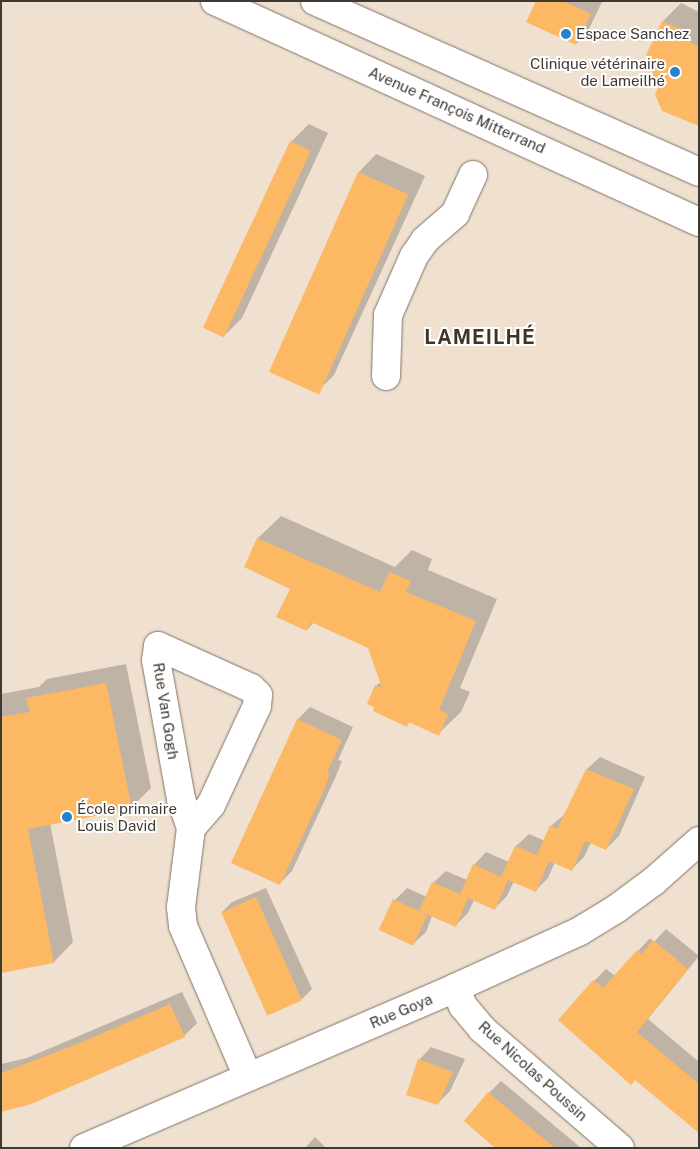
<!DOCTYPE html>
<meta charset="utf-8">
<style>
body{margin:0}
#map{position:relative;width:700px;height:1149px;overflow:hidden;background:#efe0d0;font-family:"Public Sans",sans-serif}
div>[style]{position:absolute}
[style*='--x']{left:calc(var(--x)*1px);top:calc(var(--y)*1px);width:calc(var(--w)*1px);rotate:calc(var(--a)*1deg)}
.shadow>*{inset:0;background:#0003}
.building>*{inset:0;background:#fdb864;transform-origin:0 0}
.roads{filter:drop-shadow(0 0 1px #817365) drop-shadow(0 0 1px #817365)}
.street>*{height:28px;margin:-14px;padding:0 14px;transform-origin:14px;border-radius:14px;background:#fff}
.secondary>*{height:28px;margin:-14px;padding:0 14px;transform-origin:14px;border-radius:14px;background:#fff}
.dots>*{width:14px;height:14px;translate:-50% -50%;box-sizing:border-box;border:2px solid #fff;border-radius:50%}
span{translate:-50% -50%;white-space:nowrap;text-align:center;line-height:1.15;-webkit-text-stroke:4px #fff;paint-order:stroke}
.poi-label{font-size:15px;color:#3f3933}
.left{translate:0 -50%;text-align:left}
.right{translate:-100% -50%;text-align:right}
.street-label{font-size:15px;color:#3f3933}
.district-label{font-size:20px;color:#403427;font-weight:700;letter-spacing:1px}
.frame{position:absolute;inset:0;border:2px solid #3f3933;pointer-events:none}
</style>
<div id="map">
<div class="shadow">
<i style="clip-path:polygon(538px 1px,602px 1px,602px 2px,588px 31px,576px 44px)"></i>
<i style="clip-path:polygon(681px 3px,699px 12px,699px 124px,659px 88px,663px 21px)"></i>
<i style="clip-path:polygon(309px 124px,328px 133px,242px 318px,224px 336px,291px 142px)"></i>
<i style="clip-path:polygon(376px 154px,425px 176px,334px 375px,316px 393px,359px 172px)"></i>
<i style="clip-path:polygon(281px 516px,395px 567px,412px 550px,432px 559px,428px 570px,497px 599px,460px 688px,470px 692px,461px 712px,438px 734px,410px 722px,406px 726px,376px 686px,381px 682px,369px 647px,314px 622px,307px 630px,292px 588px,246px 567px,258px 538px)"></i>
<i style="clip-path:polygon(126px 664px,151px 788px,131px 808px,50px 823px,73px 942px,54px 962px,1px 903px,1px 694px,39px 687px,47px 679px)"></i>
<i style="clip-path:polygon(310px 707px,353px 727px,338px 760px,342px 761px,336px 776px,292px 871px,279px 884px,232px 862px,298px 719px)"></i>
<i style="clip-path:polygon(600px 757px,645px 777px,619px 836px,606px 849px,591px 842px,584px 857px,571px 870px,555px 862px,548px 878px,535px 891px,514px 881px,507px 896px,494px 909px,474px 900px,468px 913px,455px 926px,432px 916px,426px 932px,413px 944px,395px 900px,407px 888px,427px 897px,433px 883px,446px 871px,467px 880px,474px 865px,486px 852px,509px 862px,516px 846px,529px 834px,545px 841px,551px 826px,565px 814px,587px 769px)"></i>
<i style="clip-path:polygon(266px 888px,312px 989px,302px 999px,222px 912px,232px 902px)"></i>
<i style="clip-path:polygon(666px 929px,699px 956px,648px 1019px,699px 1062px,699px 1132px,594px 981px,606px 969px,615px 976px,650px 938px,654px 942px)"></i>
<i style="clip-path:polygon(182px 992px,197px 1023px,184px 1036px,25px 1106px,1px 1111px,1px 1064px,27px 1058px)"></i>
<i style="clip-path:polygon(431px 1047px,465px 1059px,450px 1091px,438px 1103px,419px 1060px)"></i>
<i style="clip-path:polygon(501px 1081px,581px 1148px,497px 1148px,489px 1093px)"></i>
<i style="clip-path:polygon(315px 1137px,326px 1148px,305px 1148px)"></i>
</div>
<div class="building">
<i style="clip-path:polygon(536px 1px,563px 1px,591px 14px,576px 45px,526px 22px)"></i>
<i style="clip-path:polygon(662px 21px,688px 32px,690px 42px,699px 47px,699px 126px,662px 111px,655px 94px,658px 88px,646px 55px)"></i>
<i style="left:290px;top:141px;width:23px;height:206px;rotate:25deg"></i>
<i style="left:358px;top:172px;width:55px;height:219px;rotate:24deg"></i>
<i style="clip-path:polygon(257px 538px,380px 592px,389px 572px,411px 581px,406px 592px,476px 621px,439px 710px,448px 714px,439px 736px,409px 722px,407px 727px,373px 711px,374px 707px,367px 704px,375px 685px,382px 688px,368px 648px,311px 622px,307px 631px,276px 617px,290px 589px,244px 567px)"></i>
<i style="clip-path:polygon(106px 683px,132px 809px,28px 829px,54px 963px,1px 973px,1px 717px,30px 712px,26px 698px)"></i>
<i style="clip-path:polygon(297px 719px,342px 740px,327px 772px,330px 773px,324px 790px,280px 885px,231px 863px)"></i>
<i style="clip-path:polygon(586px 769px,634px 789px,606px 850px,585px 841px,572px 871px,549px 861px,536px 892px,501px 877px,515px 846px,537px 855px,550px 825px,557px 829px)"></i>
<i style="clip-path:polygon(473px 864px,508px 880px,495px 910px,468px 898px,456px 927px,419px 911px,432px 882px,460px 894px)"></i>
<i style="left:256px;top:897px;width:113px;height:38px;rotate:66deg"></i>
<i style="left:393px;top:899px;width:38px;height:34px;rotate:25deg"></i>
<i style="clip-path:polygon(653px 940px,688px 969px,637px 1032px,699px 1084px,699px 1133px,635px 1080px,631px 1085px,558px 1020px,593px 980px,603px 988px,637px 950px,642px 954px)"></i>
<i style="clip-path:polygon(170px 1004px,185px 1037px,31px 1104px,1px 1112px,1px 1073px,80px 1043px)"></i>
<i style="clip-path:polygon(418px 1059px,453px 1072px,438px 1105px,406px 1095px)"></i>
<i style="clip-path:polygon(488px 1092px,513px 1113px,555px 1148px,495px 1148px,464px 1121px)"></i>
</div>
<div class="roads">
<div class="street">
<i style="--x:386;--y:376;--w:61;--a:-88.1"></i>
<i style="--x:388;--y:315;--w:64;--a:-66.2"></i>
<i style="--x:414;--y:256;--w:19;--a:-55"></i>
<i style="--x:425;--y:240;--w:40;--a:-41"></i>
<i style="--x:455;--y:214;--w:43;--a:-65.2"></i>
<i style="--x:191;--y:828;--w:30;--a:-49"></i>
<i style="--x:211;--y:805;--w:109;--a:-65.1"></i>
<i style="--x:257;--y:706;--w:11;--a:-85"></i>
<i style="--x:258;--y:695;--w:10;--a:-135"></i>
<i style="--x:251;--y:688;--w:102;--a:-155.7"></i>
<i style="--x:158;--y:646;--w:14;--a:98"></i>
<i style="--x:156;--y:660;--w:141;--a:79.8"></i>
<i style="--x:181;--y:799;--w:31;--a:71"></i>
<i style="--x:191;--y:828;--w:80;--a:97.2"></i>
<i style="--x:181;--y:907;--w:19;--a:84"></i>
<i style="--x:183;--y:926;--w:164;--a:66.7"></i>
<i style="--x:455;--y:988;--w:20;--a:66"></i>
<i style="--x:463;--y:1006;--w:30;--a:50"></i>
<i style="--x:482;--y:1029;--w:182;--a:40.8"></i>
</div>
<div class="secondary">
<i style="--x:215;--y:1;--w:532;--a:24.54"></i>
<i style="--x:315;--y:1;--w:420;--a:24"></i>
<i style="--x:84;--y:1148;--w:404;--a:-23.3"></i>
<i style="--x:455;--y:988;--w:137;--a:-24.5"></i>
<i style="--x:580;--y:931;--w:42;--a:-31.4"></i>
<i style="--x:616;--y:909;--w:47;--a:-36.4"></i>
<i style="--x:654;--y:881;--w:60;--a:-41.6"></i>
</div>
</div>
<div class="dots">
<i style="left:566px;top:34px;background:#2482ce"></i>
<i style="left:675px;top:72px;background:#2482ce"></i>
<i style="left:67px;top:817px;background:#2482ce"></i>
</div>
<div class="poi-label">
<span class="left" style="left:576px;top:34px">Espace Sanchez</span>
<span class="right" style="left:665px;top:72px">Clinique vétérinaire<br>de Lameilhé</span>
<span class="left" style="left:77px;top:817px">École primaire<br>Louis David</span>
</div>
<div class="street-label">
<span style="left:457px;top:110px;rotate:24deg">Avenue François Mitterrand</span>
<span style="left:166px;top:711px;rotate:81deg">Rue Van Gogh</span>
<span style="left:401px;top:1011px;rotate:-23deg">Rue Goya</span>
<span style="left:533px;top:1071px;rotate:42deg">Rue Nicolas Poussin</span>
</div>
<div class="district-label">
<span style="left:480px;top:337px">LAMEILHÉ</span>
</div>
<div class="frame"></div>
</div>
